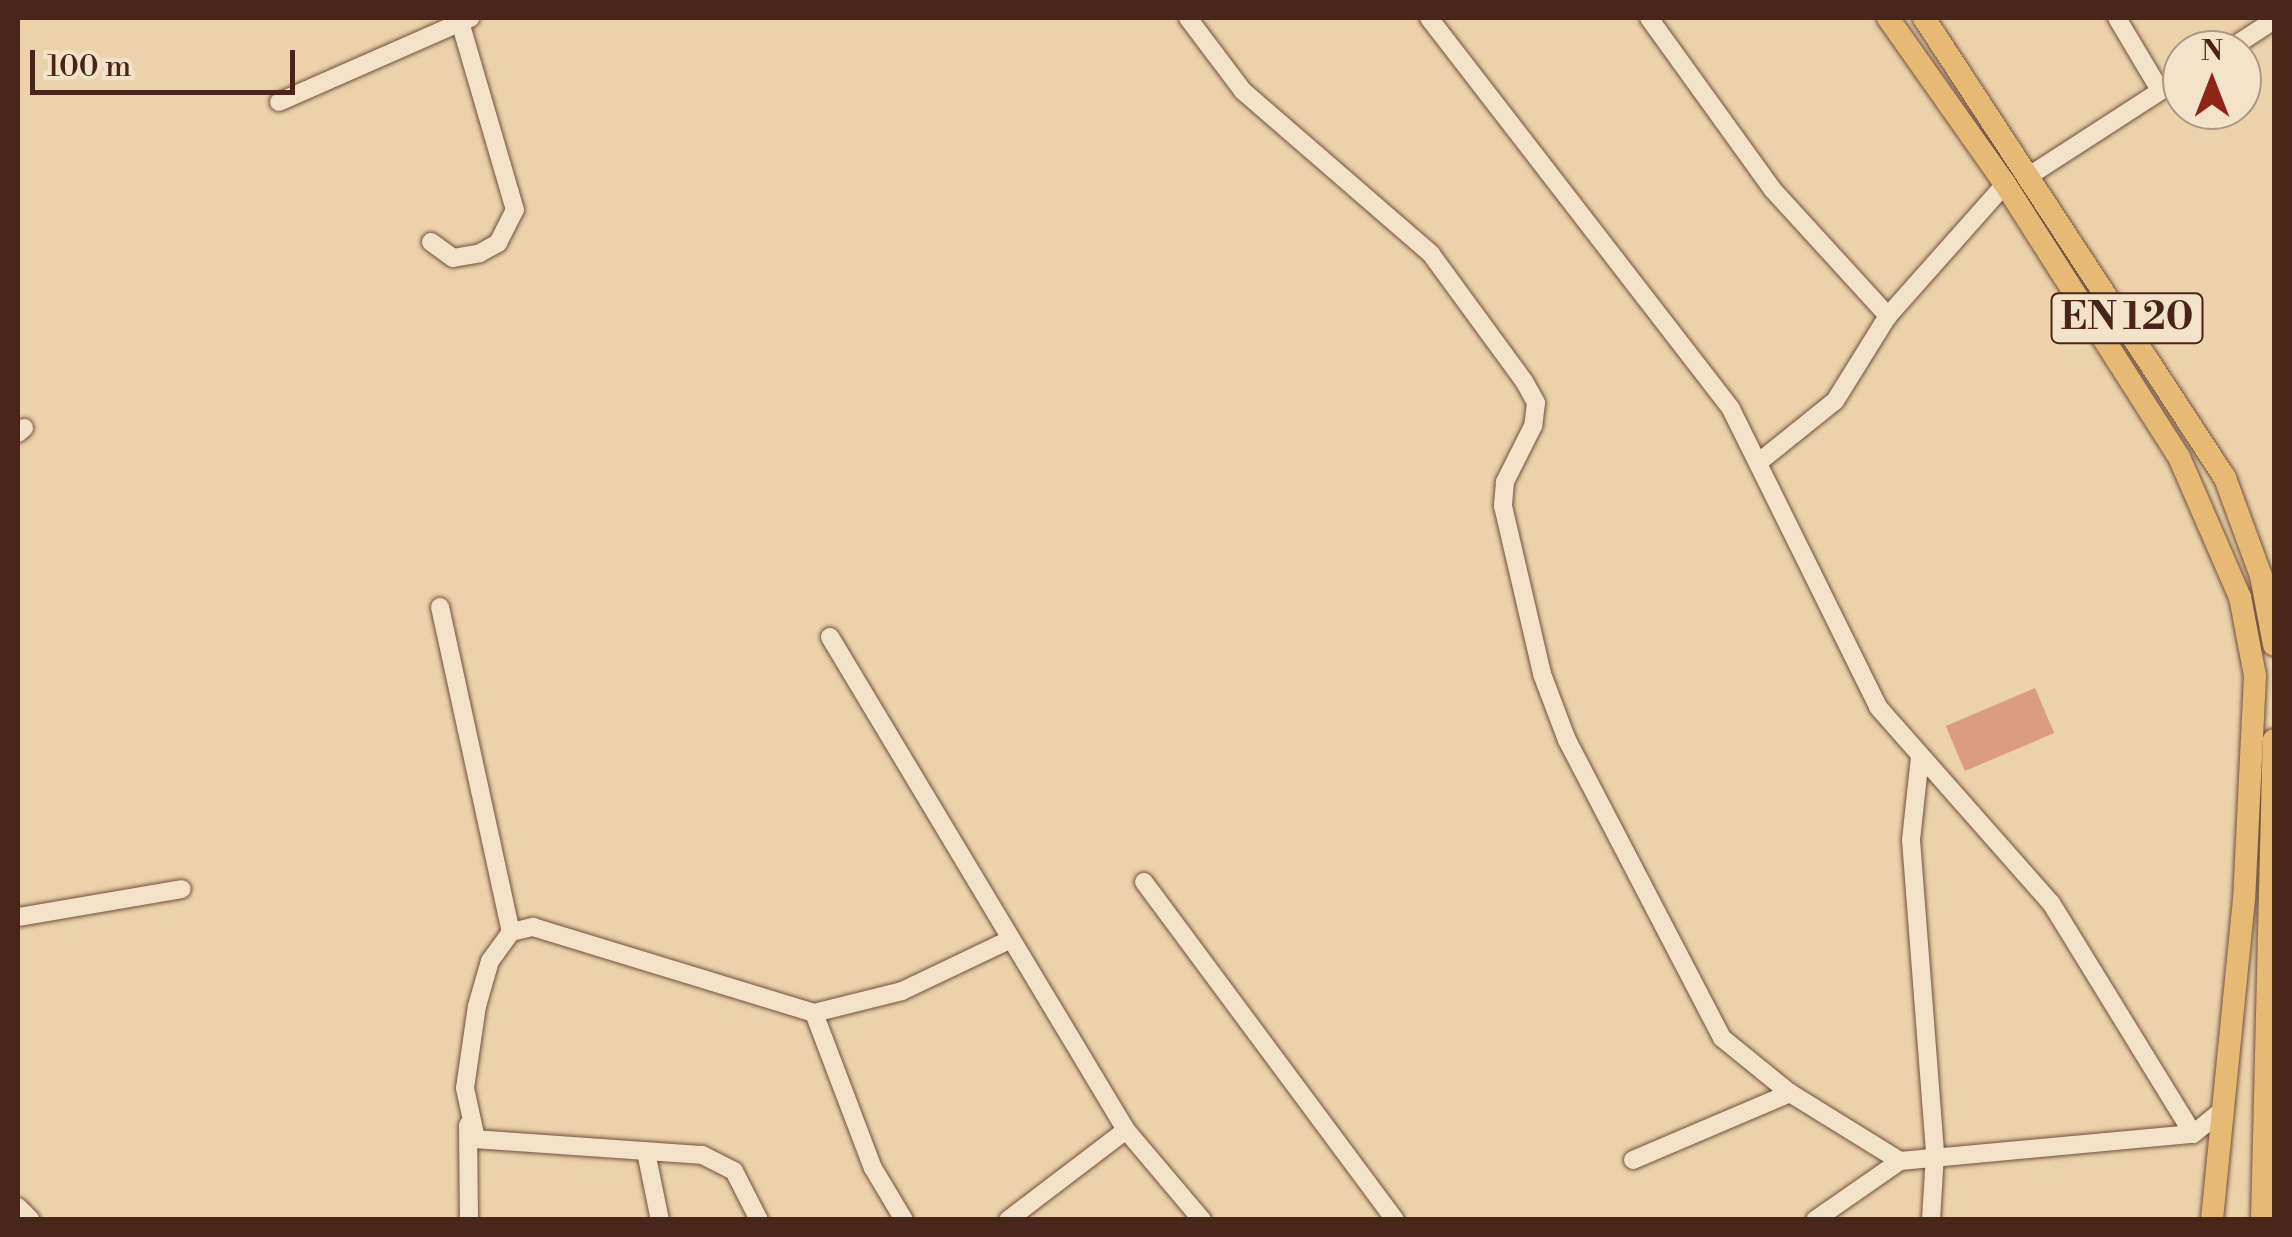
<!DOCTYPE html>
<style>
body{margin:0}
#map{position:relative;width:2292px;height:1237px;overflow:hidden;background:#ebd2aa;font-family:"Libre Bodoni",serif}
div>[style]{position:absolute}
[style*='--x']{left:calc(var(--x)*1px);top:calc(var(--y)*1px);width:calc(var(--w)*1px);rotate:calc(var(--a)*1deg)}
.building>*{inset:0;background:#db9d81;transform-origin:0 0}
.roads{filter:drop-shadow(0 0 2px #71503c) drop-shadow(0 0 2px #71503c)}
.minor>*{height:18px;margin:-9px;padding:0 9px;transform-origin:9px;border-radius:9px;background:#f2e2c8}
.major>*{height:22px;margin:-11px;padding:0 11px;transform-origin:11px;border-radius:11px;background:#e6b975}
span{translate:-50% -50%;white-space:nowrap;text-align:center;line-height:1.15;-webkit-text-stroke:10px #f2e2c8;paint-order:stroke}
.shield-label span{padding:2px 8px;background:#f2e2c8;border:2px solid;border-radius:8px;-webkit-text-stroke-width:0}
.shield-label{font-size:38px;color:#482518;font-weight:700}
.frame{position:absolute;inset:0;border:20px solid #482518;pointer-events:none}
.north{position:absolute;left:2162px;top:30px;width:100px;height:100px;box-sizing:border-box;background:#f2e2c8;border:2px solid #ae9682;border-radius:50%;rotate:0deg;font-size:28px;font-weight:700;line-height:40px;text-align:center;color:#482518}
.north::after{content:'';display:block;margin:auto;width:35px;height:45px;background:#8f2418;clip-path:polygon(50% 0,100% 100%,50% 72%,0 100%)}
.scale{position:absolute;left:30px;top:50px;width:265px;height:45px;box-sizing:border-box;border:5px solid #482518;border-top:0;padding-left:12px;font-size:30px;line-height:35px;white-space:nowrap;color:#482518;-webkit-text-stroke:8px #f2e2c8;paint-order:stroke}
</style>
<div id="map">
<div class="building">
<i style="left:2035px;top:688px;width:49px;height:97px;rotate:67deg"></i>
</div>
<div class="roads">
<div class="minor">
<i style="--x:1188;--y:18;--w:91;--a:53"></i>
<i style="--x:1243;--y:91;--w:249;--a:40.9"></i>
<i style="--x:1431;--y:254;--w:157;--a:53.8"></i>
<i style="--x:1524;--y:381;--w:25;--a:61"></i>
<i style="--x:1536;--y:403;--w:23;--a:97"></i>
<i style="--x:1533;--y:426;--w:63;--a:116.6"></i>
<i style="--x:1505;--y:482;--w:24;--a:95"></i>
<i style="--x:1503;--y:506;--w:172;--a:76.9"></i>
<i style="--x:1542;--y:674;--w:71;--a:69.3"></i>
<i style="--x:1567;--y:740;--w:336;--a:62.5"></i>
<i style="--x:1722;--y:1038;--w:87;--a:39"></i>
<i style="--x:1790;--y:1093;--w:129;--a:31.7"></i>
<i style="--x:1429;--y:18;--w:494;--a:52.3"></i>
<i style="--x:1731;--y:409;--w:332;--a:63.7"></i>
<i style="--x:1878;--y:707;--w:261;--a:48.6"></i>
<i style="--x:2051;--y:903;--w:271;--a:58.4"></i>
<i style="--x:1649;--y:18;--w:212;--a:54.2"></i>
<i style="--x:1773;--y:190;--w:171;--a:47.6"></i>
<i style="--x:2117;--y:18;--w:84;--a:59.2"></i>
<i style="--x:2228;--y:50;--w:55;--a:-33.1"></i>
<i style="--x:279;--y:102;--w:209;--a:-23.7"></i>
<i style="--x:2032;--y:174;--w:179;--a:-32.9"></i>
<i style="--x:431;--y:242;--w:27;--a:36"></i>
<i style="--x:453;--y:258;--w:27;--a:-10"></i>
<i style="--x:480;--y:253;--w:21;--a:-29"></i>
<i style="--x:498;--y:243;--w:37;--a:-63"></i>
<i style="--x:515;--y:210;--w:200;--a:-106.3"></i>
<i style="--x:18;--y:433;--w:8;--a:-40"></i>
<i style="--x:1759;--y:462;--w:97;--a:-38.8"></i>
<i style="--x:1835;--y:401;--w:100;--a:-58.1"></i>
<i style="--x:1888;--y:316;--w:176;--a:-48.4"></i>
<i style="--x:440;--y:607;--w:333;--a:77.7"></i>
<i style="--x:830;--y:637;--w:575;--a:59.02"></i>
<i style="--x:1126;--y:1130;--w:118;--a:49.8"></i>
<i style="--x:1920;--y:757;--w:83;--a:96.2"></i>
<i style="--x:1911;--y:840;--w:315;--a:85.6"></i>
<i style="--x:1935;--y:1154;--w:66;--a:93.5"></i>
<i style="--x:1144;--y:882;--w:421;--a:53.4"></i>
<i style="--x:18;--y:917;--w:166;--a:-9.7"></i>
<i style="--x:814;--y:1013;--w:91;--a:-14"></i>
<i style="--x:902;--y:991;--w:116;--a:-25.5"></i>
<i style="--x:468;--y:1125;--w:95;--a:89.4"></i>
<i style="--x:646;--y:1152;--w:69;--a:78.4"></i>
<i style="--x:1633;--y:1160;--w:171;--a:-23.1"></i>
<i style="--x:18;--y:1207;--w:18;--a:45"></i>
<i style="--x:759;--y:1220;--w:55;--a:-117"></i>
<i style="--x:734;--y:1171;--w:36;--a:-153"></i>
<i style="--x:702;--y:1155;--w:227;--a:-176"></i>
<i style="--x:476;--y:1139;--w:52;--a:-102.2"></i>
<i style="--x:465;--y:1088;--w:83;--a:-81.7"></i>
<i style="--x:477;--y:1006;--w:47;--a:-73.9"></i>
<i style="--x:490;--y:961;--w:36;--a:-54"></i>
<i style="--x:511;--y:932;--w:23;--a:-13"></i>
<i style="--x:533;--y:927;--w:294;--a:17"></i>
<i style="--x:814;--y:1013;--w:166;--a:69.2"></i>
<i style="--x:873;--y:1168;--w:61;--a:59.2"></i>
<i style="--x:1008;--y:1220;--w:148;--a:-37.3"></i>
<i style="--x:1815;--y:1220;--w:103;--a:-34.8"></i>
<i style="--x:1900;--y:1161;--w:294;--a:-5.3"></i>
<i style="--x:2193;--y:1134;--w:33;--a:-39"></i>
</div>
<div class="major">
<i style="--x:1888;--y:18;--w:203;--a:54.8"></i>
<i style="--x:2005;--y:184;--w:324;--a:57.5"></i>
<i style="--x:2179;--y:457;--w:153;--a:66.5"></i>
<i style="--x:2240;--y:597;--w:80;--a:79.2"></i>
<i style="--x:2255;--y:676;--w:223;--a:92.8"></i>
<i style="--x:2244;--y:899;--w:323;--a:95.7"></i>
<i style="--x:1924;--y:18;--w:550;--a:56.8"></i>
<i style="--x:2225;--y:478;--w:104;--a:69.8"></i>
<i style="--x:2261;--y:576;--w:70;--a:79.3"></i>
<i style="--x:2262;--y:1220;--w:480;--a:-88.6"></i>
</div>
</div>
<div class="shield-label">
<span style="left:2127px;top:318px">EN 120</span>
</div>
<div class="frame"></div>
<div class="north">N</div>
<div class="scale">100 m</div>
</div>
